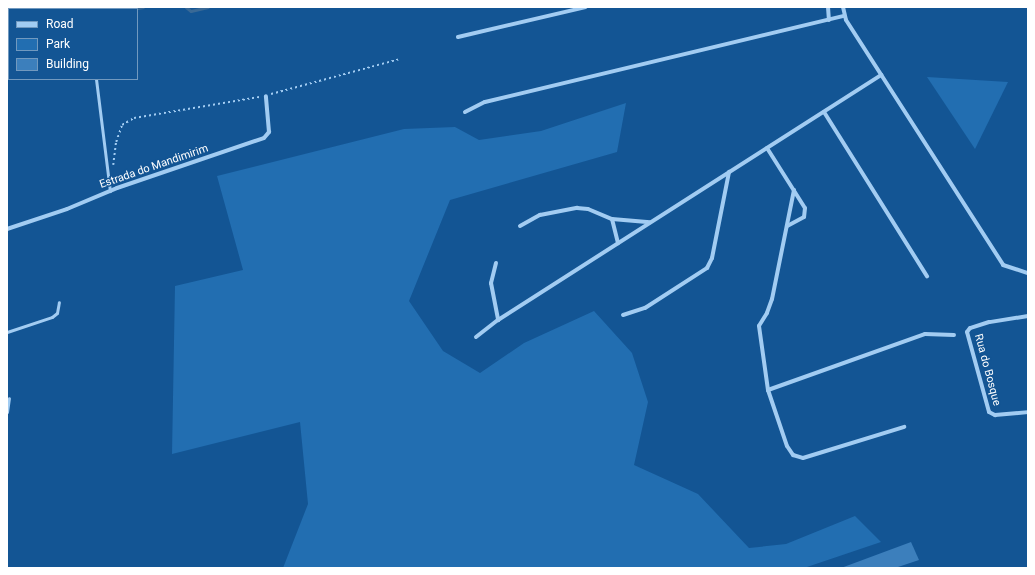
<!DOCTYPE html>
<style>
body{margin:0}
#map{position:relative;width:1035px;height:575px;overflow:hidden;background:#135594;font-family:Roboto,sans-serif}
div>[style]{position:absolute}
[style*='--x']{left:calc(var(--x)*1px);top:calc(var(--y)*1px);width:calc(var(--w)*1px);rotate:calc(var(--a)*1deg)}
.green>*{inset:0;background:#226eb1}
.stream>*{height:2.5px;margin:-1.25px;padding:0 1.25px;transform-origin:1.25px;border-radius:1.25px;background:#396996}
.building>*{inset:0;background:#3c7fbc}
.path>*{height:1.5px;margin-top:-0.75px;transform-origin:0;background:repeating-linear-gradient(90deg,#a2ccf2 0 2px,transparent 0 5px)}
.service>*{height:3px;margin:-1.5px;padding:0 1.5px;transform-origin:1.5px;border-radius:1.5px;background:#a2ccf2}
.minor>*{height:4px;margin:-2px;padding:0 2px;transform-origin:2px;border-radius:2px;background:#a2ccf2}
span{translate:-50% -50%;white-space:nowrap;text-align:center;line-height:1.15;-webkit-text-stroke:3px #135594;paint-order:stroke}
.street-label{font-size:11px;color:#fff}
.frame{position:absolute;inset:0;border:8px solid #fff;pointer-events:none}
.legend{position:absolute;left:8px;top:8px;width:130px;height:72px;box-sizing:border-box;background:#135594;border:1px solid #7199bf;margin:0;padding:5px 7px;list-style:none;font-size:12px;color:#fff}
.legend li{display:flex;align-items:center;gap:8px;height:20px}
.legend b{width:20px;border:1px solid #7199bf}
</style>
<div id="map">
<div class="green">
<i style="clip-path:polygon(927px 77px,1008px 82px,975px 149px)"></i>
<i style="clip-path:polygon(626px 103px,617px 152px,450px 200px,409px 301px,443px 351px,480px 373px,524px 343px,594px 311px,632px 353px,648px 402px,634px 465px,698px 494px,749px 548px,786px 544px,855px 516px,881px 542px,804px 568px,283px 568px,308px 504px,300px 422px,172px 454px,175px 286px,243px 270px,217px 176px,404px 129px,455px 127px,479px 140px,541px 131px)"></i>
</div>
<div class="stream">
<i style="--x:186;--y:7;--w:6;--a:39"></i>
<i style="--x:191;--y:11;--w:17;--a:-13"></i>
<i style="--x:132;--y:9;--w:11;--a:-10"></i>
<i style="--x:7;--y:26;--w:2;--a:0"></i>
</div>
<div class="building">
<i style="clip-path:polygon(911px 542px,919px 560px,895px 568px,841px 568px)"></i>
</div>
<div class="path">
<i style="--x:271;--y:94;--w:134;--a:-15.2"></i>
<i style="--x:113;--y:165;--w:23;--a:-83"></i>
<i style="--x:116;--y:142;--w:18;--a:-71"></i>
<i style="--x:122;--y:125;--w:14;--a:-30"></i>
<i style="--x:134;--y:118;--w:127;--a:-9.5"></i>
</div>
<div class="service">
<i style="--x:96;--y:79;--w:113;--a:82.9"></i>
<i style="--x:7;--y:332;--w:47;--a:-18.4"></i>
<i style="--x:52;--y:317;--w:6;--a:-39"></i>
<i style="--x:57;--y:313;--w:11;--a:-80"></i>
<i style="--x:7;--y:412;--w:14;--a:-82"></i>
</div>
<div class="minor">
<i style="--x:828;--y:7;--w:13;--a:86"></i>
<i style="--x:843;--y:7;--w:13;--a:77"></i>
<i style="--x:846;--y:20;--w:291;--a:57.3"></i>
<i style="--x:1003;--y:265;--w:26;--a:18"></i>
<i style="--x:26;--y:9;--w:2;--a:-90"></i>
<i style="--x:458;--y:37;--w:131;--a:-13.2"></i>
<i style="--x:465;--y:112;--w:22;--a:-27"></i>
<i style="--x:485;--y:102;--w:369;--a:-13.5"></i>
<i style="--x:824;--y:112;--w:194;--a:57.9"></i>
<i style="--x:767;--y:148;--w:71;--a:57.7"></i>
<i style="--x:805;--y:208;--w:9;--a:96"></i>
<i style="--x:804;--y:217;--w:19;--a:152"></i>
<i style="--x:794;--y:190;--w:111;--a:101.4"></i>
<i style="--x:772;--y:299;--w:15;--a:110"></i>
<i style="--x:767;--y:313;--w:15;--a:122"></i>
<i style="--x:759;--y:326;--w:65;--a:82"></i>
<i style="--x:768;--y:390;--w:59;--a:71.3"></i>
<i style="--x:787;--y:446;--w:11;--a:56"></i>
<i style="--x:793;--y:455;--w:10;--a:17"></i>
<i style="--x:803;--y:458;--w:106;--a:-17.1"></i>
<i style="--x:612;--y:219;--w:25;--a:76"></i>
<i style="--x:520;--y:226;--w:23;--a:-29"></i>
<i style="--x:540;--y:215;--w:38;--a:-11"></i>
<i style="--x:577;--y:208;--w:11;--a:5"></i>
<i style="--x:588;--y:209;--w:26;--a:23"></i>
<i style="--x:612;--y:219;--w:38;--a:5"></i>
<i style="--x:7;--y:229;--w:63;--a:-18.4"></i>
<i style="--x:67;--y:209;--w:54;--a:-22.8"></i>
<i style="--x:117;--y:188;--w:155;--a:-18.8"></i>
<i style="--x:264;--y:138;--w:8;--a:-50"></i>
<i style="--x:269;--y:132;--w:36;--a:-95"></i>
<i style="--x:496;--y:263;--w:21;--a:104"></i>
<i style="--x:491;--y:283;--w:38;--a:79"></i>
<i style="--x:623;--y:315;--w:23;--a:-18"></i>
<i style="--x:645;--y:308;--w:74;--a:-32.8"></i>
<i style="--x:707;--y:268;--w:11;--a:-63"></i>
<i style="--x:712;--y:258;--w:88;--a:-78.8"></i>
<i style="--x:1028;--y:316;--w:39;--a:171"></i>
<i style="--x:989;--y:322;--w:20;--a:162"></i>
<i style="--x:970;--y:328;--w:5;--a:127"></i>
<i style="--x:967;--y:332;--w:83;--a:74.6"></i>
<i style="--x:989;--y:412;--w:7;--a:27"></i>
<i style="--x:995;--y:415;--w:33;--a:-5"></i>
<i style="--x:476;--y:337;--w:28;--a:-38"></i>
<i style="--x:498;--y:320;--w:455;--a:-32.6"></i>
<i style="--x:768;--y:390;--w:167;--a:-19.6"></i>
<i style="--x:925;--y:334;--w:29;--a:2"></i>
</div>
<div class="street-label">
<span style="left:154px;top:167px;rotate:-19deg">Estrada do Mandimirim</span>
<span style="left:987px;top:370px;rotate:75deg">Rua do Bosque</span>
</div>
<div class="frame"></div>
<ul class="legend">
<li><b style="height:5px;background:#a2ccf2"></b>Road</li>
<li><b style="height:11px;background:#226eb1"></b>Park</li>
<li><b style="height:11px;background:#3c7fbc"></b>Building</li>
</ul>
</div>
